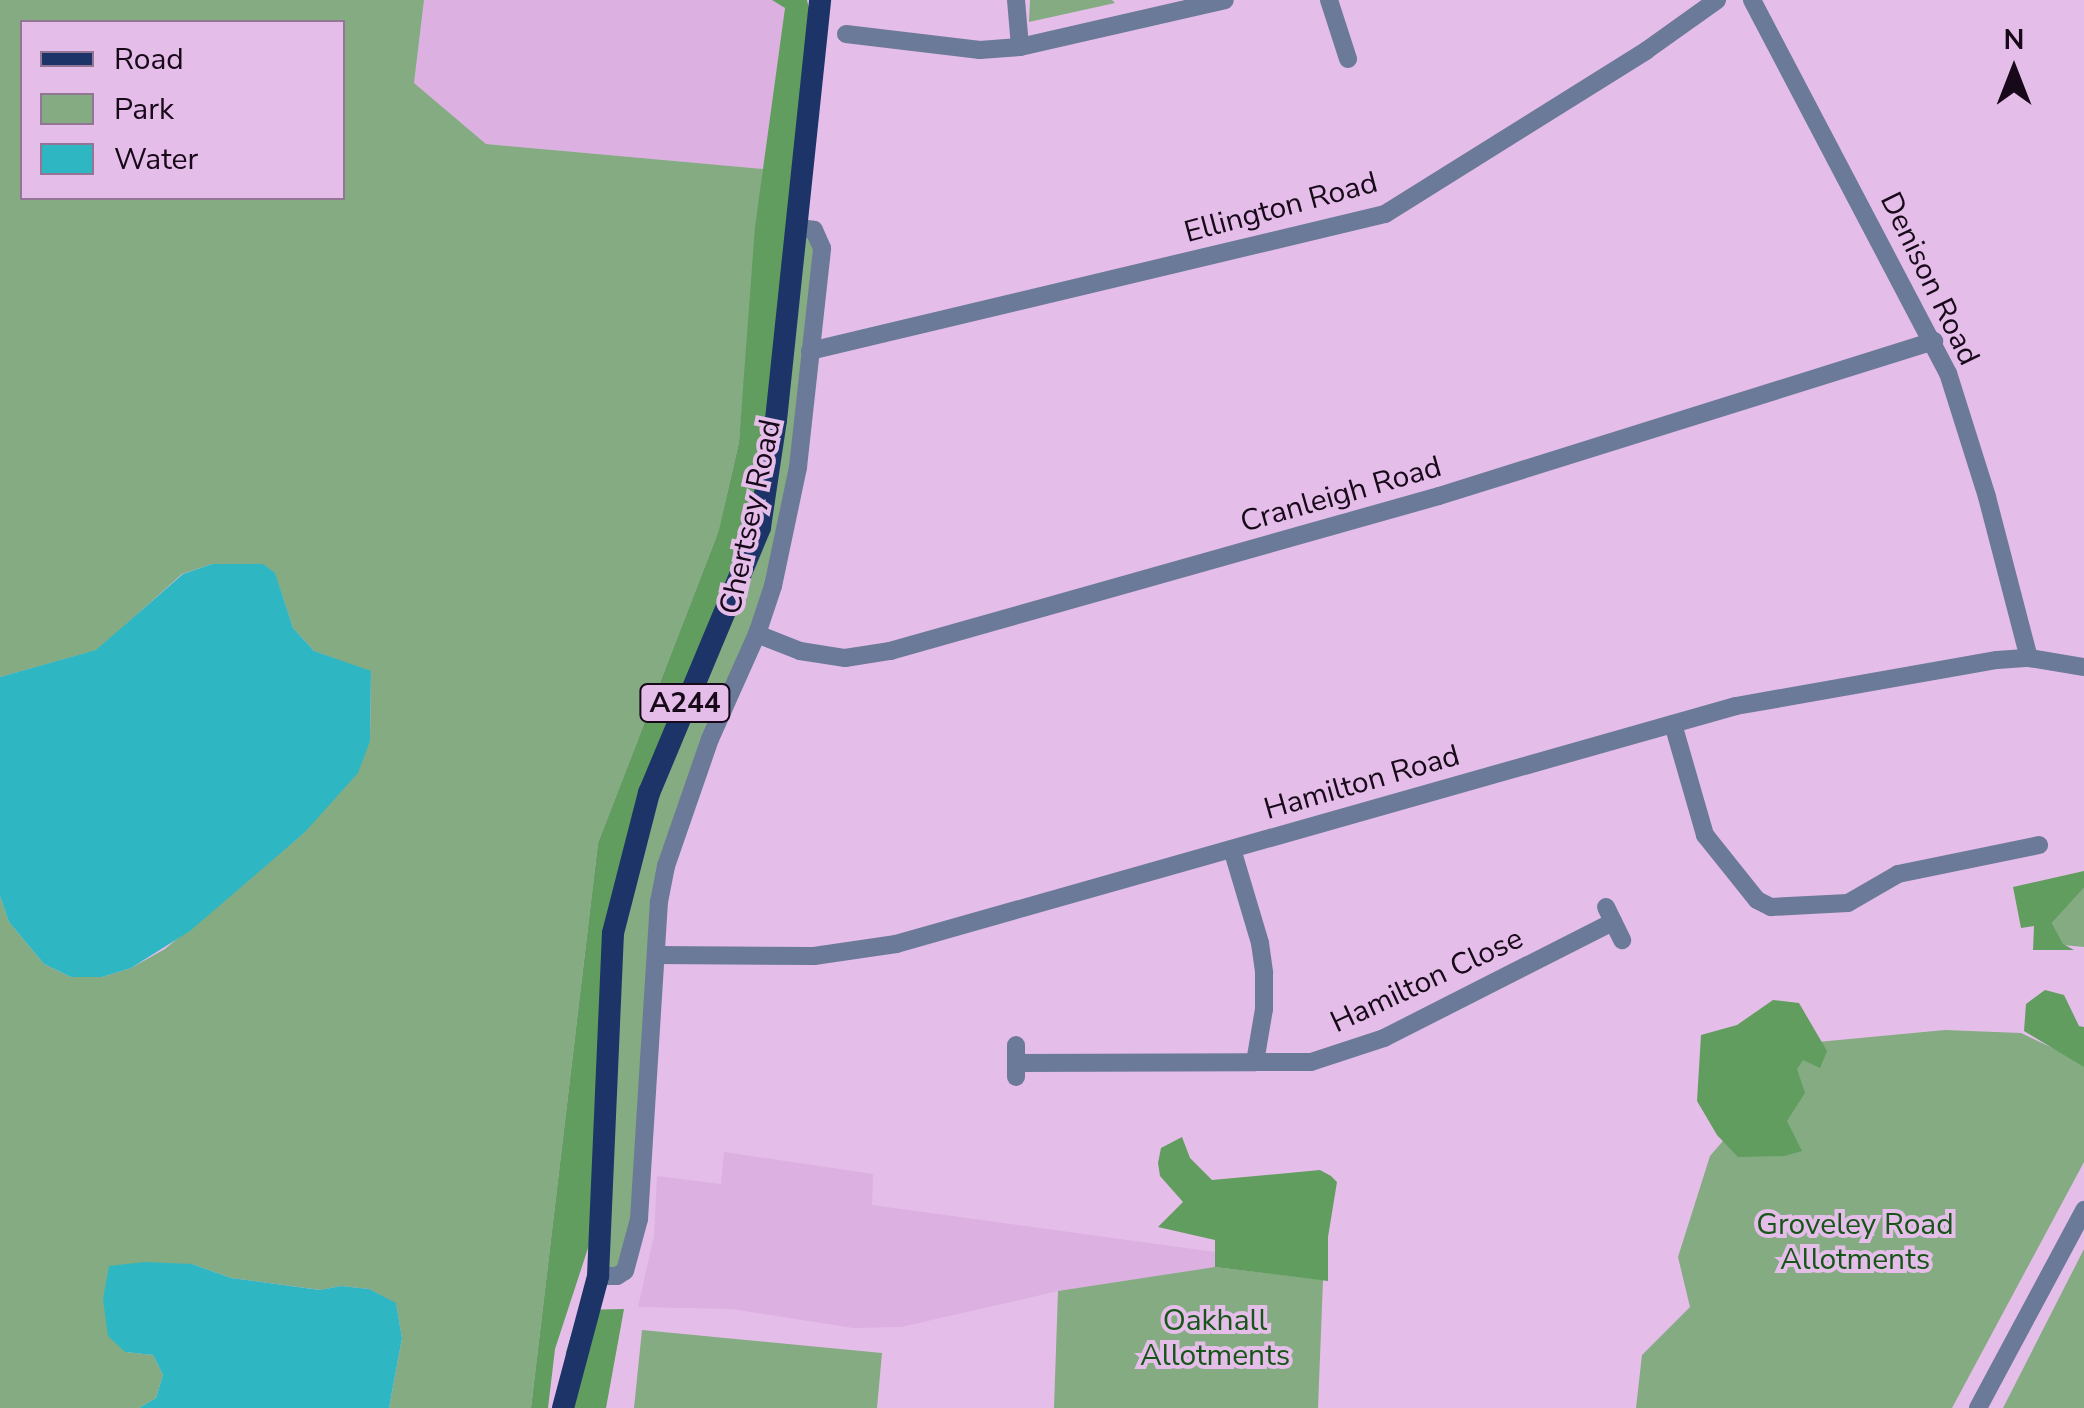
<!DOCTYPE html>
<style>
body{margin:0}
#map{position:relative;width:2084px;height:1408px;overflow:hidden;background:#e5bde9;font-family:"Nunito Sans",sans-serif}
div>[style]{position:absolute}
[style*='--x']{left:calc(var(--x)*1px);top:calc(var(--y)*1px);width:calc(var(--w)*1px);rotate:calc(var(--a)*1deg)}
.built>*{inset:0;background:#dcb0e1}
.green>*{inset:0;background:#84ab82}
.forest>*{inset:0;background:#609d5e}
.water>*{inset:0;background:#2eb7c2}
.minor>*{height:18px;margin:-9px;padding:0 9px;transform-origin:9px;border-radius:9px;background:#6a7a98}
.major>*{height:22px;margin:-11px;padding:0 11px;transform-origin:11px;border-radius:11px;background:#1c3468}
span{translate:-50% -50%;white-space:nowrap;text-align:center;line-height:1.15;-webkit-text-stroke:8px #e5bde9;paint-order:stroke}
.shield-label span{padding:2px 8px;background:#e5bde9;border:2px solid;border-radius:8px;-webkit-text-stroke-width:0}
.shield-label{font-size:28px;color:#170919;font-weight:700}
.street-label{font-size:30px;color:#170919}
.park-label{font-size:30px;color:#175618}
.legend{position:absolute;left:20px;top:20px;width:325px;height:180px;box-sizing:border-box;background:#e5bde9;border:2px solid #937596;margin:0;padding:12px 18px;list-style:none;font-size:30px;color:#170919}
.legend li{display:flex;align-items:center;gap:20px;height:50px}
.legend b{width:50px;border:2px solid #937596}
.north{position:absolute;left:1964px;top:20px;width:100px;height:100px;-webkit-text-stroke:8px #e5bde9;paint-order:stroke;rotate:0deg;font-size:28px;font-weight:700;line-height:40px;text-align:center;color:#170919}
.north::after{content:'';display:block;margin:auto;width:35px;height:45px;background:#170919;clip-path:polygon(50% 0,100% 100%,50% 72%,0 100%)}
</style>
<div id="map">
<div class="built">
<i style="clip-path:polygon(424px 0,772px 0,785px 8px,763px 169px,486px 144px,414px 83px)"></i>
<i style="clip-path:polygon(724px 1152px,873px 1174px,872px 1205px,1215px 1252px,1215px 1267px,1058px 1291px,901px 1327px,853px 1328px,732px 1309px,638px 1307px,654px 1236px,657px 1176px,721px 1184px)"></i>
</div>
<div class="green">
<i style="clip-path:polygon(evenodd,0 0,424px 0,414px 83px,486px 144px,763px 169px,739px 442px,719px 530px,598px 843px,531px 1408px,389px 1408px,402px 1338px,396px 1304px,369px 1289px,341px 1286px,321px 1290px,231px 1278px,192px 1264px,125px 1352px,153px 1355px,163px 1375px,156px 1398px,139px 1408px,0 1408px,0 896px,9px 922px,44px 964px,71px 977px,102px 977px,131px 968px,165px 949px,304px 833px,370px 741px,371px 672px,314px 651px,293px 628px,275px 574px,212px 564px,182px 574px,97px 650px,0 677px,0 0,22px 22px,342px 22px,342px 198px,22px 198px,22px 22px)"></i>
<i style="clip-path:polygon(1030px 0,1112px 0,1115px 3px,1029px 22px)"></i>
<i style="clip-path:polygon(795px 227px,822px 248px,773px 586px,666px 866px,631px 1262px,607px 1278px,608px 1003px,660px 761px)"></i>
<i style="clip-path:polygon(2084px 888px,2084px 947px,2063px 945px,2052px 923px)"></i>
<i style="clip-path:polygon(1945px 1030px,2021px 1033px,2084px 1063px,2084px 1162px,1952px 1408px,1636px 1408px,1642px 1355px,1690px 1307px,1678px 1257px,1710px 1156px,1807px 1043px)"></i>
<i style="clip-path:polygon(2084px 1249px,2084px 1408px,2003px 1408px)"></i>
<i style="clip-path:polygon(1215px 1267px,1323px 1280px,1318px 1408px,1054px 1408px,1058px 1291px)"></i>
<i style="clip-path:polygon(642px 1330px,882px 1353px,877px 1408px,634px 1408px)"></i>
</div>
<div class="forest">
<i style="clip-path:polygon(772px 0,807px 0,810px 13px,765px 444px,752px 524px,638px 805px,591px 1239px,555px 1349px,548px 1408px,531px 1408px,598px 843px,719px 530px,739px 442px,755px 227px,785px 8px)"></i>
<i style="clip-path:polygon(2084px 871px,2084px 888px,2052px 923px,2063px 944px,2074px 950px,2033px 950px,2034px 926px,2021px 928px,2013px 887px)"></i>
<i style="clip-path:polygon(2045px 990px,2064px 995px,2079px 1026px,2084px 1027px,2084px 1067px,2024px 1031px,2026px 1004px)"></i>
<i style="clip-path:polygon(1773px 1000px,1799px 1003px,1827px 1051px,1820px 1068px,1803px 1060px,1797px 1069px,1805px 1093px,1787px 1121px,1802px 1151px,1784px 1156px,1738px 1157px,1717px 1135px,1697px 1101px,1701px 1035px,1737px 1025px)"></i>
<i style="clip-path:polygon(1182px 1137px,1190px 1158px,1212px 1180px,1320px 1170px,1331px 1176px,1337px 1182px,1328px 1237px,1328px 1281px,1215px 1267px,1215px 1240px,1158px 1227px,1183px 1202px,1160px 1176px,1158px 1163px,1161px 1148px)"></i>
<i style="clip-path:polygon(624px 1309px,606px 1408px,564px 1408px,566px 1352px,579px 1310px)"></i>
</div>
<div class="water">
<i style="clip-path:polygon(212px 564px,263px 564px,275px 573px,293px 628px,314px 651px,371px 671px,370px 741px,358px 773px,304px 833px,190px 931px,131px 968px,102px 977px,71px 977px,44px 964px,9px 922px,0 896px,0 677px,96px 650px,183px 574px)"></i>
<i style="clip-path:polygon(145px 1262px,192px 1264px,231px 1278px,320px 1290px,341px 1286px,369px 1289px,396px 1303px,402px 1338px,389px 1408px,139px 1408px,156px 1398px,163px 1375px,153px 1355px,125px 1352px,108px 1336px,103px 1299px,109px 1266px)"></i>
</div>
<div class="minor">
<i style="--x:1016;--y:0;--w:47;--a:85.1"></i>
<i style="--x:1329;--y:0;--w:62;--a:72.1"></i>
<i style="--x:1752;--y:0;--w:421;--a:62.3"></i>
<i style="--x:1948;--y:373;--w:130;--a:72.5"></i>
<i style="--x:1987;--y:497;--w:166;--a:75.4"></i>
<i style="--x:846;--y:34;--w:135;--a:6.8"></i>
<i style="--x:980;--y:50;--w:40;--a:-4.3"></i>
<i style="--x:1020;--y:47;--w:210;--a:-12.9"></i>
<i style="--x:810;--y:351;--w:591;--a:-13.4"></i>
<i style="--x:1385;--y:214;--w:309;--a:-32"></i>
<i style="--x:1647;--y:50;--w:86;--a:-35.5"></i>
<i style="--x:757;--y:634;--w:46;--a:21.6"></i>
<i style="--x:800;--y:651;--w:46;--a:8.8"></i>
<i style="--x:845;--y:658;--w:46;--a:-8.8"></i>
<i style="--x:890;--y:651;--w:570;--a:-15.77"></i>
<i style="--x:1439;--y:496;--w:519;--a:-17.39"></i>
<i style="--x:1673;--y:724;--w:116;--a:73.9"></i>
<i style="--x:1705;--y:835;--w:83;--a:51.3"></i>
<i style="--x:1757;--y:900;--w:16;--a:27"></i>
<i style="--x:1771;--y:907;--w:77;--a:-3"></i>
<i style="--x:1848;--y:903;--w:58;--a:-30.1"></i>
<i style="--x:1898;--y:874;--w:144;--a:-11.6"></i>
<i style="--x:1232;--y:849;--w:98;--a:73.4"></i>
<i style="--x:1260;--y:943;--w:30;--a:82"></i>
<i style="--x:1264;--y:973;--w:36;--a:90"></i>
<i style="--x:1264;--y:1009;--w:54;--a:99.6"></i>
<i style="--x:1255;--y:1062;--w:56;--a:0"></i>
<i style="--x:1311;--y:1062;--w:77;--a:-18.2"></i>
<i style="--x:1384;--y:1038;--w:257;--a:-26.9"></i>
<i style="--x:1606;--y:907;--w:37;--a:64"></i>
<i style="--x:656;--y:955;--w:158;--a:0.4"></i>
<i style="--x:814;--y:956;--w:83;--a:-8.3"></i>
<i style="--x:896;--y:944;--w:873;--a:-15.82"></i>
<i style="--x:1736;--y:706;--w:265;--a:-10"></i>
<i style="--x:1997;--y:660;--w:32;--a:-4"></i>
<i style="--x:2029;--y:658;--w:56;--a:9.3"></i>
<i style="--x:1016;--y:1045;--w:32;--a:90"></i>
<i style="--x:1016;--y:1063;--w:239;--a:-0.2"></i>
<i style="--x:598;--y:1276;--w:19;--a:0"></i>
<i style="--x:617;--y:1276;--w:9;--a:-32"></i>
<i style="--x:625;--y:1271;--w:54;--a:-74.9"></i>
<i style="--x:639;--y:1219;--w:318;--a:-86.4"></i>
<i style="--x:659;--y:902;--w:37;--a:-79"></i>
<i style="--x:666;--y:866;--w:134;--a:-70.9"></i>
<i style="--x:710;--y:739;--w:115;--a:-65.9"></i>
<i style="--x:757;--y:634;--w:51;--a:-71.6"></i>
<i style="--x:773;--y:586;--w:122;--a:-78.1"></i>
<i style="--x:798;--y:467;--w:220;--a:-83.7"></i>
<i style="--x:822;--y:248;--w:20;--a:-114"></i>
<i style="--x:814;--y:230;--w:19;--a:-171"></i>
<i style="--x:1978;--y:1408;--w:225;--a:-61.8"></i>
</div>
<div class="major">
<i style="--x:563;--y:1408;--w:137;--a:-75.1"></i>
<i style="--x:598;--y:1276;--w:343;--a:-87.5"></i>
<i style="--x:613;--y:933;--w:145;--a:-75.6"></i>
<i style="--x:649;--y:793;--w:288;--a:-67.3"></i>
<i style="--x:760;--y:527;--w:108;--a:-81.5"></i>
<i style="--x:776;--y:420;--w:422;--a:-84"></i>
</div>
<div class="shield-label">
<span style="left:685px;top:703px">A244</span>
</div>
<div class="street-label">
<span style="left:1281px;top:208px;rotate:-15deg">Ellington Road</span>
<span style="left:1929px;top:279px;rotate:64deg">Denison Road</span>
<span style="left:1341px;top:495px;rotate:-16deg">Cranleigh Road</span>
<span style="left:751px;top:517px;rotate:-78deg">Chertsey Road</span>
<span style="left:1362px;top:783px;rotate:-16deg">Hamilton Road</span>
<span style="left:1427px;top:981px;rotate:-25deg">Hamilton Close</span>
</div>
<div class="park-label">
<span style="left:1855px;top:1242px">Groveley Road<br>Allotments</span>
<span style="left:1215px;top:1338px">Oakhall<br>Allotments</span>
</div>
<ul class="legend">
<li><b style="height:12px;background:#1c3468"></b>Road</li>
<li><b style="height:28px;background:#84ab82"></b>Park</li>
<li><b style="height:28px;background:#2eb7c2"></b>Water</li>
</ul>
<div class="north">N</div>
</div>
